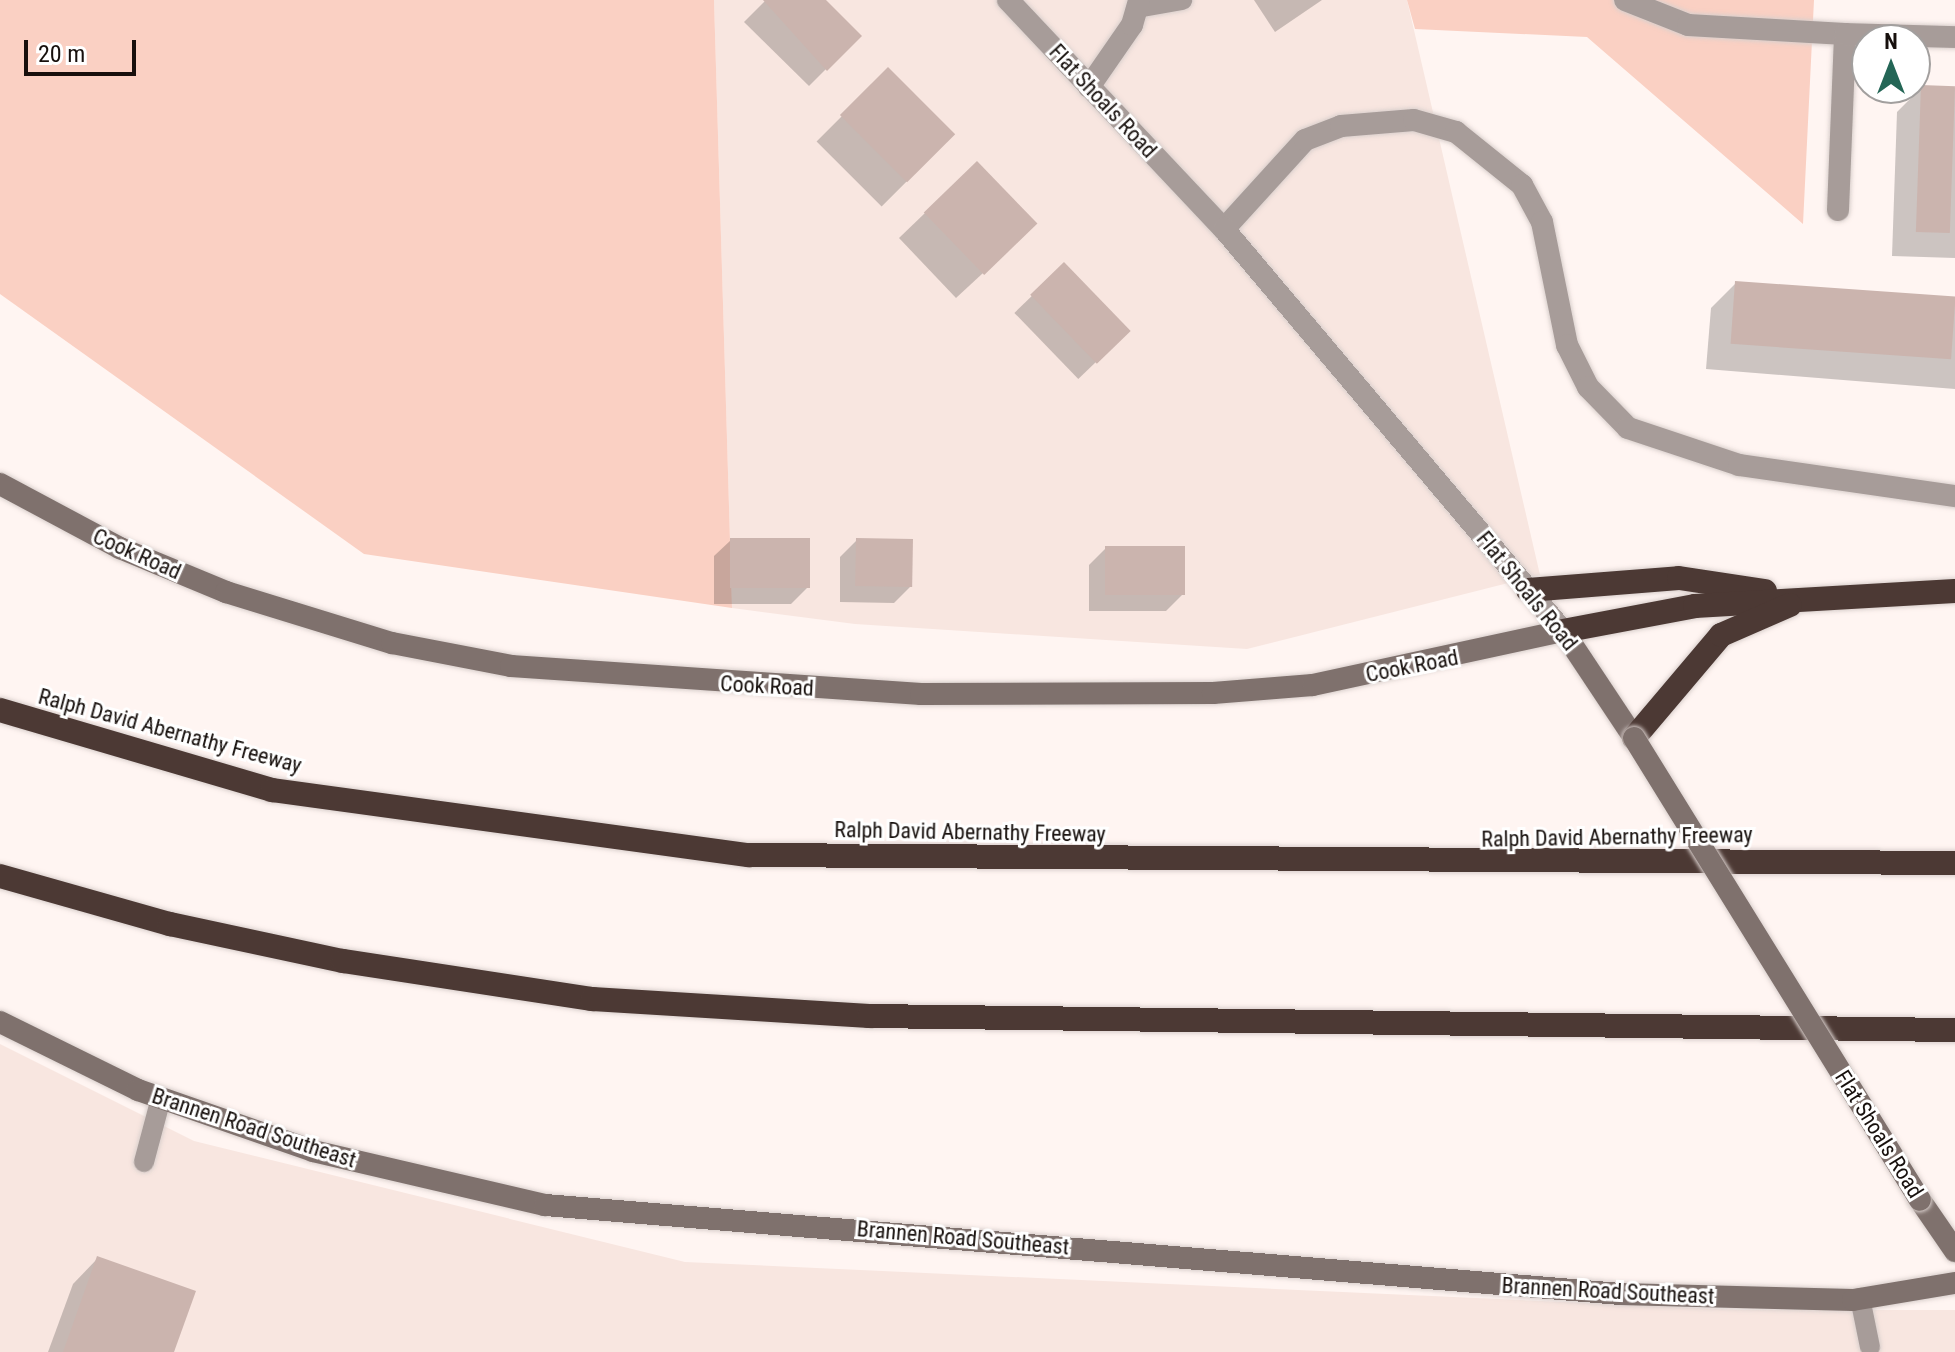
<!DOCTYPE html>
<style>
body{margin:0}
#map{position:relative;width:1955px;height:1352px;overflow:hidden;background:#fff5f2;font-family:"Roboto Condensed",sans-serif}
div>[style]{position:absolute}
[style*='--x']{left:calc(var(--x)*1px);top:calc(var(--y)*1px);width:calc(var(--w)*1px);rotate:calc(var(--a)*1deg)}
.built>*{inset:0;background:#f8e6e0}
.green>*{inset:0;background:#fad0c3}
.shadow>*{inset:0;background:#0003;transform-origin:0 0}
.building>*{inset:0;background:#cbb4ae;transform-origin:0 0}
.roads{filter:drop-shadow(0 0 2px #dad0cd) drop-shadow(0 0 2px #dad0cd)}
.service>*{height:20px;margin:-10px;padding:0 10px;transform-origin:10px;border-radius:10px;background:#a79c99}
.minor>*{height:22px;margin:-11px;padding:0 11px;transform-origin:11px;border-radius:11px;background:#a79c99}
.tertiary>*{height:22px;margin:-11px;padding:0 11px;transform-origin:11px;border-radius:11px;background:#a79c99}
.secondary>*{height:22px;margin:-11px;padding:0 11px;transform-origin:11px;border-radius:11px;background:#7f716d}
.motorway>*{height:24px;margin:-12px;padding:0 12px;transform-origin:12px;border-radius:12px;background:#4c3934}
.bridges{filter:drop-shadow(0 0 2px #dad0cd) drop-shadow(0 0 2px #dad0cd)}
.secondary-bridge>*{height:22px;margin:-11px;padding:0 11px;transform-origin:11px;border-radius:11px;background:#7f716d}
span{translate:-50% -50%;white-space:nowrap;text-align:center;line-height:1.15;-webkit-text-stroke:6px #fff;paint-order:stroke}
.street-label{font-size:22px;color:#17100d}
.north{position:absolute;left:1851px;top:24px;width:80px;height:80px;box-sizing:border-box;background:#fff;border:2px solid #a29f9e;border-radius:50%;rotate:0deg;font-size:22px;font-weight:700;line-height:32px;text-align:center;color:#17100d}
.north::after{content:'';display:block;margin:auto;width:28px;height:36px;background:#246656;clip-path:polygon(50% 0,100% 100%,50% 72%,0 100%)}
.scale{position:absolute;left:24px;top:40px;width:112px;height:36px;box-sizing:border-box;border:4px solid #17100d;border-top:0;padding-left:10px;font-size:24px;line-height:28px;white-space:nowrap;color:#17100d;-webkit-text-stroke:6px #fff;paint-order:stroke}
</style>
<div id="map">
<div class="built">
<i style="clip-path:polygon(714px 0,1407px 0,1540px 575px,1247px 649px,855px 624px,732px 608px)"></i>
<i style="clip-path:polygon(0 1044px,194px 1141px,685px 1262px,1738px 1310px,1955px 1310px,1955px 1352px,0 1352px)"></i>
</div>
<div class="green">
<i style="clip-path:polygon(0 0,714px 0,732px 608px,364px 554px,0 294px)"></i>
<i style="clip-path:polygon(1407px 0,1814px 0,1803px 224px,1587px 37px,1415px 29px)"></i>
</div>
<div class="shadow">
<i style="clip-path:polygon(766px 0,823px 0,859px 36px,809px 86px,744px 22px)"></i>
<i style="clip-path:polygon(1254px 0,1322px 0,1275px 32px)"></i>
<i style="left:888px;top:70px;width:92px;height:101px;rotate:45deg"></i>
<i style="clip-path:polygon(1922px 87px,1955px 88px,1955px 258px,1892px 256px,1897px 112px)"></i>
<i style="clip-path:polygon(977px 163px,1009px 249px,956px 298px,899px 238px)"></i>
<i style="left:1064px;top:265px;width:92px;height:69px;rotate:46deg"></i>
<i style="clip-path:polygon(1736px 283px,1955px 299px,1955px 389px,1706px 369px,1711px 308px)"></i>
<i style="clip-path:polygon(731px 540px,808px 587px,791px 604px,714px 604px,714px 556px)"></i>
<i style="clip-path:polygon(857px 540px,911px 586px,894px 603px,840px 602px,840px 557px)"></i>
<i style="clip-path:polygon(1106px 548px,1183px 594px,1166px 611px,1089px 611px,1089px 565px)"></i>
<i style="clip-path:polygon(98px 1258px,172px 1352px,48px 1352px,73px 1284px)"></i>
</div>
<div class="building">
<i style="clip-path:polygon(763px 0,826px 0,862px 36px,827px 71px)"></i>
<i style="left:888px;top:67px;width:95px;height:68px;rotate:45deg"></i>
<i style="left:1921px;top:85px;width:34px;height:147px;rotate:2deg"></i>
<i style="left:977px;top:161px;width:87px;height:74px;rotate:46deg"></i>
<i style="left:1064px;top:262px;width:96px;height:47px;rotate:46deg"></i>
<i style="left:1735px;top:281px;width:221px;height:63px;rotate:4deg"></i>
<i style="left:730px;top:538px;width:80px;height:50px"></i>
<i style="left:856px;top:538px;width:57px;height:48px;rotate:1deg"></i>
<i style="left:1105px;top:546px;width:80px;height:49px"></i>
<i style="clip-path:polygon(97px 1256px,196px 1291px,174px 1352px,63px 1352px)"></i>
</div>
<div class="roads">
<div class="service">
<i style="--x:1137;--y:8;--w:46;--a:-10.1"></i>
<i style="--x:144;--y:1162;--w:66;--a:-75.1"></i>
<i style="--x:1860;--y:1298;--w:50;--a:78.5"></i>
</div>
<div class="minor">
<i style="--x:1625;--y:0;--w:68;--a:21.6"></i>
<i style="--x:1688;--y:25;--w:157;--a:3.3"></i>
<i style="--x:1089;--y:87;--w:75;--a:-55.3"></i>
<i style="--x:1132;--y:25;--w:26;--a:-74"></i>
<i style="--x:1838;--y:210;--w:176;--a:-87.7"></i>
<i style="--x:1845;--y:34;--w:110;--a:1.6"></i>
<i style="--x:1224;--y:229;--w:120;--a:-47.7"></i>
<i style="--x:1305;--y:140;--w:39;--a:-21"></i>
<i style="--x:1341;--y:126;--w:73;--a:-4.7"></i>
<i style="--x:1414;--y:120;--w:44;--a:15.9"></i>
<i style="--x:1456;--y:132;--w:85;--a:38.8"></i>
<i style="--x:1522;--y:185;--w:42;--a:61.6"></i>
<i style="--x:1542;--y:222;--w:126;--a:78.5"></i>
<i style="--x:1567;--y:345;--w:47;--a:63.4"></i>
<i style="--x:1588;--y:387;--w:57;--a:45.7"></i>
<i style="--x:1628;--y:428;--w:117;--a:18.4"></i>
<i style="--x:1739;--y:465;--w:218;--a:8.2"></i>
</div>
<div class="tertiary">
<i style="--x:1008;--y:0;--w:315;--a:46.7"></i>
<i style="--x:1224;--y:229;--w:526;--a:49.86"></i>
</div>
<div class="secondary">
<i style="--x:0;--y:484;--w:136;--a:28.1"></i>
<i style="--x:120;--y:548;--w:115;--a:22.5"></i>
<i style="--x:226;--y:592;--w:174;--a:17.1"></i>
<i style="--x:392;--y:643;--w:121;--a:10.9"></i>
<i style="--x:511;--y:666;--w:411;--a:3.9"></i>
<i style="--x:921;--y:694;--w:292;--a:-0.2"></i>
<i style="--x:1213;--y:693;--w:100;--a:-4.6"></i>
<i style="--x:1313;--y:685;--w:256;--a:-12.2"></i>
<i style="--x:1563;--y:631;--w:128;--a:56.4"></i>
<i style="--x:0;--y:1022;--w:154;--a:26.2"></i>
<i style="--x:138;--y:1090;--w:185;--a:19.2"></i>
<i style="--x:313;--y:1151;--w:238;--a:13.1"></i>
<i style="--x:545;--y:1205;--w:1079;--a:4.73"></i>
<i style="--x:1620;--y:1294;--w:233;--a:1.5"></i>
<i style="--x:1853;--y:1300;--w:103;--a:-9.5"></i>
<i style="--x:1920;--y:1200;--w:62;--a:55.5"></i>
</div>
<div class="motorway">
<i style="--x:1528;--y:590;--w:151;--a:-4.5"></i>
<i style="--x:1679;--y:578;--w:87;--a:8.6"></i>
<i style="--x:1563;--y:631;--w:134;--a:-10.7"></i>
<i style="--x:1695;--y:606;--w:260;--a:-3.3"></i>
<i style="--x:0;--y:710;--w:284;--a:16.4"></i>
<i style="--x:272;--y:790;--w:481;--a:7.8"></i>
<i style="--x:749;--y:855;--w:1206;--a:0.38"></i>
<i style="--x:1634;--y:738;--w:135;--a:-49.8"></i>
<i style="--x:1721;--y:635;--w:75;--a:-23.5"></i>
<i style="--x:0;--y:876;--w:177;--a:15.8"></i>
<i style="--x:170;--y:924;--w:177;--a:12.1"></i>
<i style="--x:343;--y:961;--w:252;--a:8.7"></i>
<i style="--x:592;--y:999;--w:278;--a:3.5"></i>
<i style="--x:869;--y:1016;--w:1086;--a:0.74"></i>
</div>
</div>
<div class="bridges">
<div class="secondary-bridge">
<i style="--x:1634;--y:738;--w:543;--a:58.24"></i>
</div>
</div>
<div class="street-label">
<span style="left:1103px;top:101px;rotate:47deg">Flat Shoals Road</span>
<span style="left:137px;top:554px;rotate:24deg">Cook Road</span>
<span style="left:1527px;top:591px;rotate:51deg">Flat Shoals Road</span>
<span style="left:1412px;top:666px;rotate:-11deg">Cook Road</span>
<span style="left:767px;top:686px;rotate:3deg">Cook Road</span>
<span style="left:170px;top:731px;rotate:15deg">Ralph David Abernathy Freeway</span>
<span style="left:970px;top:832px;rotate:1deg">Ralph David Abernathy Freeway</span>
<span style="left:1617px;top:837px;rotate:-1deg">Ralph David Abernathy Freeway</span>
<span style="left:254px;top:1128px;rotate:18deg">Brannen Road Southeast</span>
<span style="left:1879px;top:1134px;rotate:58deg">Flat Shoals Road</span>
<span style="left:963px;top:1238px;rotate:5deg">Brannen Road Southeast</span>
<span style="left:1608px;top:1291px;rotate:3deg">Brannen Road Southeast</span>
</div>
<div class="north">N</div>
<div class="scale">20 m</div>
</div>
